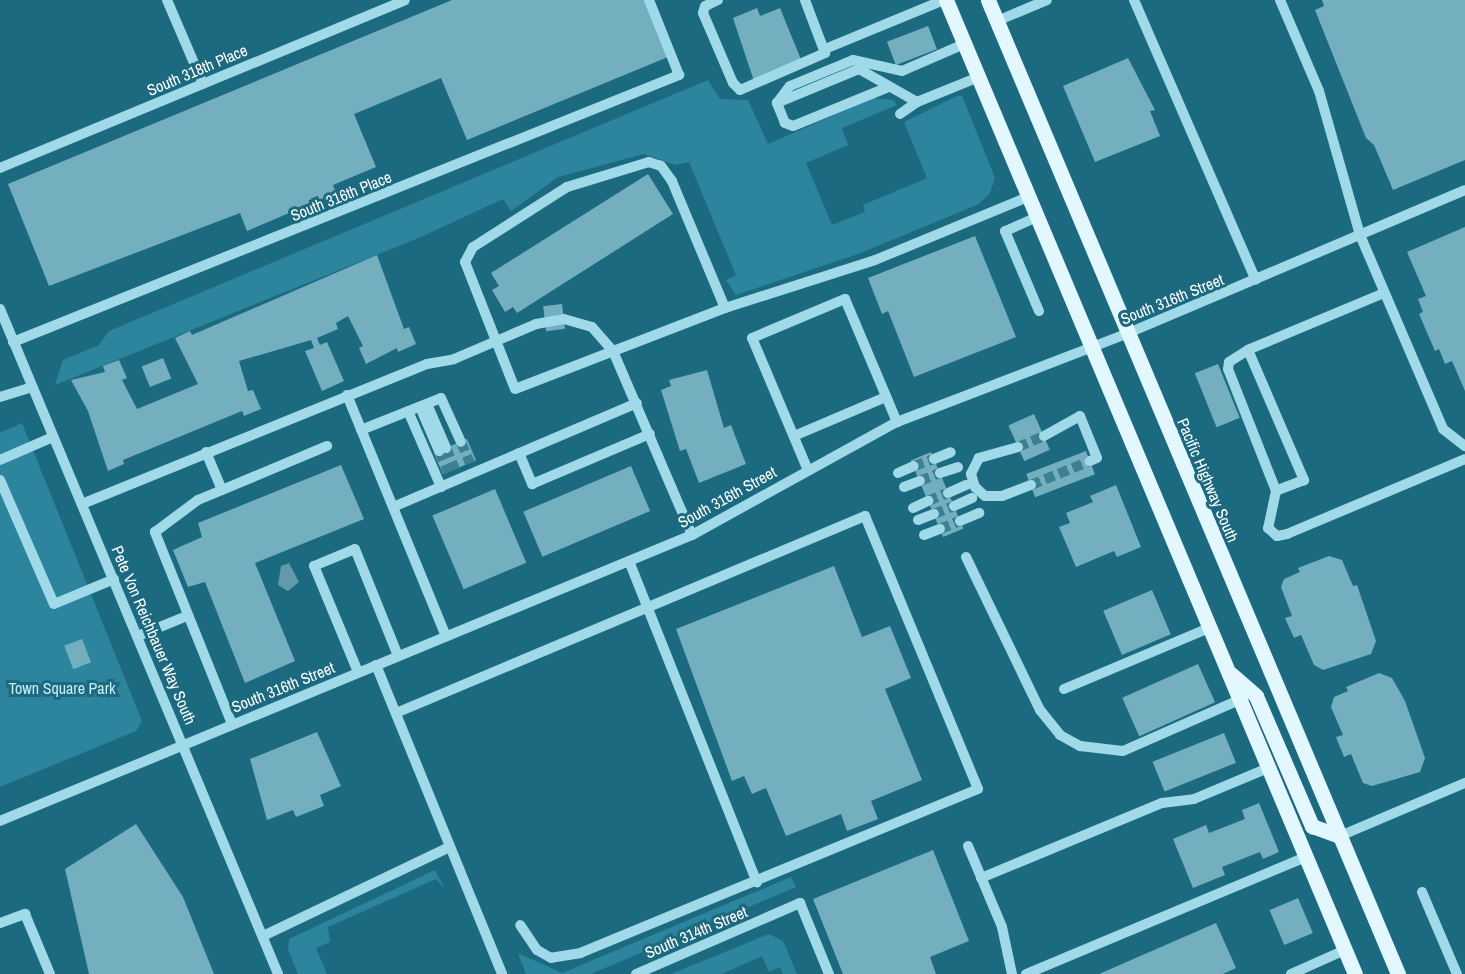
<!DOCTYPE html>
<style>
body{margin:0}
#map{position:relative;width:1465px;height:974px;overflow:hidden;background:#1c6a80;font-family:"Archivo Narrow",sans-serif}
div>[style]{position:absolute}
[style*='--x']{left:calc(var(--x)*1px);top:calc(var(--y)*1px);width:calc(var(--w)*1px);rotate:calc(var(--a)*1deg)}
.green>*{inset:0;background:#2c859d}
.water>*{inset:0;background:#619aaa}
.building>*{inset:0;background:#73afbf;transform-origin:0 0}
.minor-tunnel>*{height:10px;margin-top:-5px;transform-origin:0;background:repeating-linear-gradient(90deg,#3e8093 0 10px,transparent 0 15px)}
.minor>*{height:10px;margin:-5px;padding:0 5px;transform-origin:5px;border-radius:5px;background:#a0dae9}
.major>*{height:15px;margin:-7.5px;padding:0 7.5px;transform-origin:7.5px;border-radius:7.5px;background:#e3f7fe}
span{translate:-50% -50%;white-space:nowrap;text-align:center;line-height:1.15;-webkit-text-stroke:6px #1c6a80;paint-order:stroke}
.street-label{font-size:16px;color:#fff}
.park-label{font-size:16px;color:#c4edf7}
</style>
<div id="map">
<div class="green">
<i style="clip-path:polygon(708px 80px,720px 99px,748px 100px,768px 144px,874px 98px,893px 100px,897px 105px,842px 128px,848px 145px,806px 163px,832px 225px,865px 212px,863px 205px,927px 178px,904px 122px,957px 96px,962px 96px,995px 178px,990px 193px,979px 204px,858px 254px,736px 295px,726px 280px,736px 275px,689px 162px,675px 165px,644px 154px,558px 177px,511px 211px,503px 199px,421px 237px,55px 385px,63px 360px,99px 345px,109px 331px)"></i>
<i style="clip-path:polygon(22px 423px,142px 721px,136px 731px,0 787px,0 433px)"></i>
<i style="clip-path:polygon(435px 870px,445px 889px,436px 879px,328px 927px,330px 942px,316px 948px,327px 974px,298px 974px,288px 949px,289px 939px)"></i>
<i style="clip-path:polygon(791px 877px,796px 887px,591px 974px,526px 974px,518px 953px,562px 973px)"></i>
<i style="clip-path:polygon(769px 934px,783px 941px,797px 974px,783px 974px,780px 967px,769px 972px,762px 956px,722px 974px,671px 974px)"></i>
</div>
<div class="water">
<i style="clip-path:polygon(289px 563px,299px 582px,288px 591px,278px 585px,281px 566px)"></i>
</div>
<div class="building">
<i style="clip-path:polygon(452px 0,644px 0,668px 57px,467px 140px,441px 78px,354px 114px,376px 167px,333px 185px,336px 193px,247px 231px,240px 213px,49px 286px,8px 184px)"></i>
<i style="clip-path:polygon(1322px 0,1465px 0,1465px 160px,1393px 190px,1374px 145px,1366px 138px,1315px 10px,1324px 6px)"></i>
<i style="clip-path:polygon(757px 8px,760px 16px,780px 8px,802px 62px,754px 81px,733px 18px)"></i>
<i style="left:928px;top:26px;width:25px;height:44px;rotate:69deg"></i>
<i style="clip-path:polygon(1128px 58px,1155px 110px,1150px 111px,1160px 136px,1095px 162px,1063px 86px)"></i>
<i style="clip-path:polygon(648px 174px,673px 214px,517px 313px,513px 307px,505px 312px,492px 290px,499px 286px,491px 273px)"></i>
<i style="clip-path:polygon(1465px 227px,1465px 391px,1452px 361px,1445px 364px,1439px 349px,1435px 351px,1419px 314px,1423px 312px,1418px 299px,1426px 296px,1407px 252px)"></i>
<i style="clip-path:polygon(975px 236px,1016px 337px,914px 377px,888px 311px,882px 314px,868px 278px)"></i>
<i style="clip-path:polygon(377px 255px,404px 329px,409px 327px,416px 344px,398px 352px,397px 348px,366px 364px,359px 348px,363px 346px,348px 316px,336px 323px,338px 329px,317px 338px,320px 345px,327px 342px,344px 381px,322px 391px,305px 351px,314px 348px,311px 340px,239px 361px,248px 391px,253px 390px,261px 409px,244px 416px,242px 411px,123px 460px,124px 464px,108px 471px,88px 411px,71px 380px,105px 372px,103px 366px,119px 360px,127px 378px,122px 380px,137px 409px,198px 384px,175px 338px,190px 331px,192px 335px)"></i>
<i style="left:562px;top:304px;width:25px;height:19px;rotate:83deg"></i>
<i style="left:163px;top:358px;width:22px;height:23px;rotate:68deg"></i>
<i style="left:1218px;top:364px;width:58px;height:25px;rotate:68deg"></i>
<i style="clip-path:polygon(707px 370px,724px 428px,731px 425px,746px 464px,699px 483px,686px 449px,680px 451px,661px 390px,671px 386px,669px 380px)"></i>
<i style="left:1034px;top:414px;width:39px;height:28px;rotate:66deg"></i>
<i style="left:467px;top:439px;width:23px;height:36px;rotate:67deg"></i>
<i style="left:1086px;top:451px;width:25px;height:64px;rotate:69deg"></i>
<i style="left:931px;top:452px;width:83px;height:22px;rotate:67deg"></i>
<i style="clip-path:polygon(341px 465px,364px 519px,255px 563px,295px 661px,245px 683px,205px 582px,188px 587px,173px 550px,202px 537px,198px 523px)"></i>
<i style="left:631px;top:466px;width:49px;height:117px;rotate:67deg"></i>
<i style="clip-path:polygon(1116px 485px,1141px 547px,1117px 557px,1114px 551px,1076px 567px,1059px 527px,1070px 523px,1066px 513px,1093px 502px,1090px 496px)"></i>
<i style="left:495px;top:489px;width:80px;height:68px;rotate:67deg"></i>
<i style="clip-path:polygon(1329px 556px,1342px 560px,1353px 586px,1357px 585px,1376px 641px,1371px 654px,1323px 670px,1314px 665px,1301px 635px,1294px 638px,1285px 618px,1292px 616px,1281px 587px,1284px 579px,1300px 572px,1298px 568px)"></i>
<i style="clip-path:polygon(834px 566px,862px 637px,890px 626px,911px 678px,885px 689px,922px 780px,871px 801px,878px 819px,847px 831px,841px 814px,786px 836px,766px 788px,752px 794px,744px 776px,732px 781px,676px 629px)"></i>
<i style="left:1152px;top:590px;width:48px;height:53px;rotate:67deg"></i>
<i style="left:82px;top:639px;width:25px;height:19px;rotate:69deg"></i>
<i style="left:1198px;top:664px;width:42px;height:83px;rotate:66deg"></i>
<i style="clip-path:polygon(1379px 673px,1392px 678px,1405px 701px,1425px 758px,1420px 772px,1372px 786px,1363px 783px,1351px 754px,1344px 757px,1336px 737px,1343px 735px,1331px 707px,1334px 697px,1348px 691px,1346px 687px)"></i>
<i style="clip-path:polygon(317px 732px,341px 786px,320px 795px,324px 806px,296px 817px,293px 810px,267px 820px,250px 759px)"></i>
<i style="left:1224px;top:733px;width:32px;height:77px;rotate:68deg"></i>
<i style="clip-path:polygon(1259px 803px,1279px 852px,1263px 859px,1260px 852px,1222px 867px,1225px 875px,1193px 888px,1173px 839px,1206px 825px,1209px 833px,1245px 819px,1242px 810px)"></i>
<i style="clip-path:polygon(136px 824px,183px 897px,214px 974px,89px 974px,65px 869px)"></i>
<i style="clip-path:polygon(933px 850px,969px 941px,930px 957px,936px 974px,843px 974px,813px 899px)"></i>
<i style="left:1298px;top:898px;width:38px;height:31px;rotate:67deg"></i>
<i style="clip-path:polygon(1216px 923px,1236px 968px,1223px 974px,1099px 974px)"></i>
</div>
<div class="minor-tunnel">
<i style="--x:461;--y:442;--w:23;--a:67"></i>
<i style="--x:1018;--y:447;--w:28;--a:-23"></i>
<i style="--x:446;--y:448;--w:23;--a:67"></i>
<i style="--x:439;--y:451;--w:23;--a:67"></i>
<i style="--x:914;--y:466;--w:21;--a:-19"></i>
<i style="--x:920;--y:481;--w:22;--a:-22"></i>
<i style="--x:1031;--y:485;--w:64;--a:-22.1"></i>
<i style="--x:928;--y:501;--w:22;--a:-22"></i>
<i style="--x:934;--y:514;--w:22;--a:-22"></i>
<i style="--x:940;--y:529;--w:22;--a:-22"></i>
</div>
<div class="minor">
<i style="--x:167;--y:0;--w:91;--a:66.8"></i>
<i style="--x:718;--y:0;--w:14;--a:155"></i>
<i style="--x:705;--y:6;--w:7;--a:106"></i>
<i style="--x:703;--y:13;--w:76;--a:66.8"></i>
<i style="--x:733;--y:83;--w:10;--a:45"></i>
<i style="--x:740;--y:90;--w:93;--a:-23.5"></i>
<i style="--x:825;--y:53;--w:57;--a:-110.7"></i>
<i style="--x:1134;--y:0;--w:305;--a:66.5"></i>
<i style="--x:1280;--y:0;--w:99;--a:66.8"></i>
<i style="--x:1319;--y:91;--w:150;--a:74.1"></i>
<i style="--x:1360;--y:235;--w:211;--a:66.8"></i>
<i style="--x:1443;--y:429;--w:28;--a:38"></i>
<i style="--x:997;--y:21;--w:54;--a:-22.8"></i>
<i style="--x:825;--y:49;--w:129;--a:-22.4"></i>
<i style="--x:886;--y:88;--w:100;--a:157.8"></i>
<i style="--x:793;--y:126;--w:9;--a:-159"></i>
<i style="--x:785;--y:123;--w:22;--a:-112"></i>
<i style="--x:777;--y:103;--w:89;--a:-22.5"></i>
<i style="--x:859;--y:69;--w:67;--a:29.6"></i>
<i style="--x:917;--y:102;--w:67;--a:-22"></i>
<i style="--x:777;--y:103;--w:21;--a:-53"></i>
<i style="--x:790;--y:86;--w:68;--a:-22.4"></i>
<i style="--x:853;--y:60;--w:50;--a:12.7"></i>
<i style="--x:902;--y:71;--w:68;--a:-23.5"></i>
<i style="--x:900;--y:114;--w:21;--a:-35"></i>
<i style="--x:0;--y:168;--w:438;--a:-22.5"></i>
<i style="--x:1037;--y:217;--w:35;--a:156"></i>
<i style="--x:1005;--y:231;--w:87;--a:67"></i>
<i style="--x:1384;--y:293;--w:147;--a:157.3"></i>
<i style="--x:1248;--y:350;--w:142;--a:66.7"></i>
<i style="--x:1304;--y:480;--w:30;--a:159"></i>
<i style="--x:1276;--y:491;--w:38;--a:102"></i>
<i style="--x:1268;--y:528;--w:12;--a:42"></i>
<i style="--x:1277;--y:536;--w:10;--a:-11"></i>
<i style="--x:1287;--y:534;--w:193;--a:-22.8"></i>
<i style="--x:725;--y:308;--w:138;--a:-112.7"></i>
<i style="--x:672;--y:181;--w:19;--a:-126"></i>
<i style="--x:661;--y:166;--w:13;--a:-162"></i>
<i style="--x:649;--y:162;--w:86;--a:163"></i>
<i style="--x:567;--y:187;--w:112;--a:147.4"></i>
<i style="--x:473;--y:247;--w:17;--a:118"></i>
<i style="--x:465;--y:262;--w:136;--a:68.5"></i>
<i style="--x:515;--y:389;--w:225;--a:-21.1"></i>
<i style="--x:725;--y:308;--w:157;--a:-17.7"></i>
<i style="--x:875;--y:260;--w:165;--a:-22.4"></i>
<i style="--x:0;--y:309;--w:721;--a:67.31"></i>
<i style="--x:13;--y:342;--w:718;--a:-21.85"></i>
<i style="--x:679;--y:75;--w:81;--a:-111.8"></i>
<i style="--x:1248;--y:350;--w:22;--a:148"></i>
<i style="--x:1229;--y:362;--w:7;--a:98"></i>
<i style="--x:1228;--y:369;--w:131;--a:68.5"></i>
<i style="--x:347;--y:395;--w:261;--a:67.7"></i>
<i style="--x:0;--y:397;--w:34;--a:-17"></i>
<i style="--x:427;--y:404;--w:48;--a:66.6"></i>
<i style="--x:420;--y:407;--w:48;--a:66.6"></i>
<i style="--x:408;--y:411;--w:83;--a:66.5"></i>
<i style="--x:361;--y:430;--w:86;--a:-21.8"></i>
<i style="--x:441;--y:398;--w:48;--a:65.6"></i>
<i style="--x:794;--y:436;--w:100;--a:-23"></i>
<i style="--x:1044;--y:436;--w:41;--a:-29.1"></i>
<i style="--x:1080;--y:416;--w:45;--a:68"></i>
<i style="--x:1097;--y:458;--w:8;--a:157"></i>
<i style="--x:1018;--y:447;--w:41;--a:164.2"></i>
<i style="--x:979;--y:458;--w:18;--a:117"></i>
<i style="--x:971;--y:474;--w:14;--a:73"></i>
<i style="--x:975;--y:487;--w:13;--a:42"></i>
<i style="--x:985;--y:496;--w:17;--a:0"></i>
<i style="--x:1002;--y:496;--w:31;--a:-21"></i>
<i style="--x:206;--y:452;--w:41;--a:67.2"></i>
<i style="--x:519;--y:453;--w:34;--a:67"></i>
<i style="--x:532;--y:484;--w:128;--a:-23"></i>
<i style="--x:934;--y:459;--w:18;--a:-22"></i>
<i style="--x:0;--y:460;--w:58;--a:-23.5"></i>
<i style="--x:807;--y:468;--w:141;--a:-112.9"></i>
<i style="--x:752;--y:338;--w:101;--a:-22.8"></i>
<i style="--x:845;--y:299;--w:134;--a:67.1"></i>
<i style="--x:898;--y:473;--w:17;--a:-24"></i>
<i style="--x:940;--y:473;--w:19;--a:-18"></i>
<i style="--x:0;--y:480;--w:135;--a:66.5"></i>
<i style="--x:54;--y:604;--w:65;--a:-22.6"></i>
<i style="--x:904;--y:487;--w:17;--a:-21"></i>
<i style="--x:948;--y:493;--w:20;--a:-24"></i>
<i style="--x:82;--y:504;--w:372;--a:-22.1"></i>
<i style="--x:427;--y:364;--w:27;--a:-10"></i>
<i style="--x:454;--y:359;--w:89;--a:-23.1"></i>
<i style="--x:536;--y:324;--w:28;--a:-10"></i>
<i style="--x:564;--y:319;--w:29;--a:16"></i>
<i style="--x:592;--y:327;--w:32;--a:49"></i>
<i style="--x:613;--y:351;--w:200;--a:66.8"></i>
<i style="--x:954;--y:506;--w:20;--a:-24"></i>
<i style="--x:393;--y:507;--w:265;--a:-23.1"></i>
<i style="--x:913;--y:508;--w:17;--a:-25"></i>
<i style="--x:918;--y:520;--w:17;--a:-21"></i>
<i style="--x:960;--y:521;--w:21;--a:-23"></i>
<i style="--x:924;--y:535;--w:17;--a:-21"></i>
<i style="--x:966;--y:557;--w:170;--a:64.2"></i>
<i style="--x:1040;--y:710;--w:32;--a:51"></i>
<i style="--x:1060;--y:735;--w:23;--a:29"></i>
<i style="--x:1080;--y:746;--w:43;--a:6.6"></i>
<i style="--x:1123;--y:751;--w:127;--a:-23.7"></i>
<i style="--x:629;--y:561;--w:346;--a:68.3"></i>
<i style="--x:138;--y:636;--w:53;--a:-22.2"></i>
<i style="--x:376;--y:665;--w:334;--a:67.8"></i>
<i style="--x:358;--y:672;--w:115;--a:-112.5"></i>
<i style="--x:314;--y:566;--w:44;--a:-22.5"></i>
<i style="--x:355;--y:549;--w:115;--a:68.1"></i>
<i style="--x:1064;--y:689;--w:157;--a:-22.8"></i>
<i style="--x:396;--y:713;--w:509;--a:-22.78"></i>
<i style="--x:865;--y:516;--w:295;--a:67.5"></i>
<i style="--x:978;--y:789;--w:430;--a:157.6"></i>
<i style="--x:581;--y:953;--w:30;--a:171"></i>
<i style="--x:551;--y:958;--w:16;--a:-150"></i>
<i style="--x:537;--y:950;--w:30;--a:-124"></i>
<i style="--x:232;--y:724;--w:207;--a:-111.9"></i>
<i style="--x:155;--y:532;--w:54;--a:-36.7"></i>
<i style="--x:198;--y:500;--w:140;--a:-22.7"></i>
<i style="--x:0;--y:821;--w:749;--a:-22.46"></i>
<i style="--x:692;--y:535;--w:234;--a:-28.9"></i>
<i style="--x:897;--y:422;--w:245;--a:-21"></i>
<i style="--x:1126;--y:334;--w:368;--a:-23"></i>
<i style="--x:1340;--y:836;--w:136;--a:-23"></i>
<i style="--x:968;--y:846;--w:88;--a:67.2"></i>
<i style="--x:1002;--y:927;--w:48;--a:78"></i>
<i style="--x:981;--y:878;--w:196;--a:-22.5"></i>
<i style="--x:1162;--y:803;--w:32;--a:-7"></i>
<i style="--x:1194;--y:799;--w:80;--a:-22.7"></i>
<i style="--x:1422;--y:892;--w:89;--a:66.9"></i>
<i style="--x:0;--y:923;--w:27;--a:-20"></i>
<i style="--x:25;--y:914;--w:65;--a:67.4"></i>
<i style="--x:263;--y:936;--w:207;--a:-25.5"></i>
<i style="--x:636;--y:974;--w:179;--a:-23.4"></i>
<i style="--x:800;--y:903;--w:77;--a:67.8"></i>
<i style="--x:1026;--y:974;--w:303;--a:-22.7"></i>
<i style="--x:1291;--y:974;--w:59;--a:-24"></i>
</div>
<div class="major">
<i style="--x:946;--y:0;--w:1056;--a:67.22"></i>
<i style="--x:988;--y:0;--w:1057;--a:67.17"></i>
<i style="--x:1231;--y:674;--w:33;--a:41"></i>
<i style="--x:1256;--y:696;--w:142;--a:66.7"></i>
<i style="--x:1312;--y:826;--w:30;--a:20"></i>
</div>
<div class="street-label">
<span style="left:197px;top:70px;rotate:-23deg">South 318th Place</span>
<span style="left:341px;top:196px;rotate:-22deg">South 316th Place</span>
<span style="left:1172px;top:299px;rotate:-22deg">South 316th Street</span>
<span style="left:1208px;top:480px;rotate:67deg">Pacific Highway South</span>
<span style="left:727px;top:497px;rotate:-29deg">South 316th Street</span>
<span style="left:154px;top:635px;rotate:67deg">Pete Von Reichbauer Way South</span>
<span style="left:283px;top:687px;rotate:-22deg">South 316th Street</span>
<span style="left:696px;top:932px;rotate:-23deg">South 314th Street</span>
</div>
<div class="park-label">
<span style="left:62px;top:688px">Town Square Park</span>
</div>
</div>
